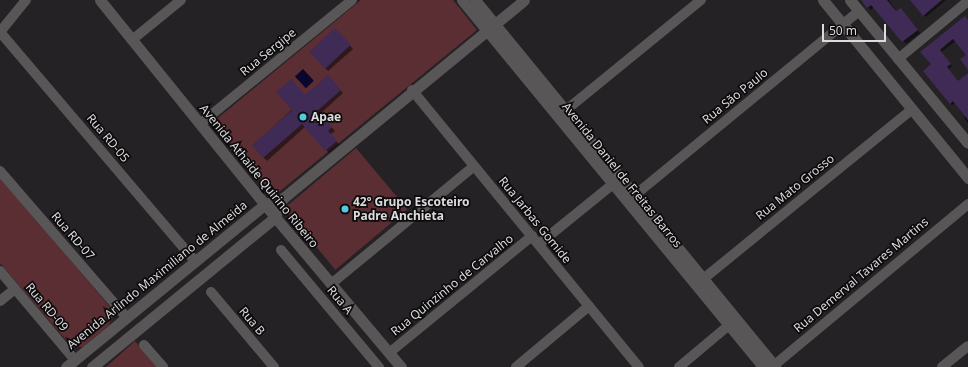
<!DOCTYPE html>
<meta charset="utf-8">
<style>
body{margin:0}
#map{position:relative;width:968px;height:367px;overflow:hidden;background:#252225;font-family:"Noto Sans",sans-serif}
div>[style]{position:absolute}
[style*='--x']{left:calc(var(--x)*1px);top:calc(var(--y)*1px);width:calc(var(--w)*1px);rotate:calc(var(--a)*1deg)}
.green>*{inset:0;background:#5a2e32;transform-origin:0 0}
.water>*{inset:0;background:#0b062e;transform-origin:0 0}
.shadow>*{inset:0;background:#0007}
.building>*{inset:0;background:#3f2b55;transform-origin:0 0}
.minor>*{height:10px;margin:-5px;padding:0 5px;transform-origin:5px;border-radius:5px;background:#585657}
.tertiary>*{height:11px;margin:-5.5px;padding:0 5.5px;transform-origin:5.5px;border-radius:5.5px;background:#585657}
.dots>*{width:11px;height:11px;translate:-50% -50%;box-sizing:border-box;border:2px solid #0d0c0d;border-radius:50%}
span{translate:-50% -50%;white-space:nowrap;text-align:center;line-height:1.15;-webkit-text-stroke:3.5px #0d0c0d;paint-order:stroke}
.street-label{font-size:12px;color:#dddbdd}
.poi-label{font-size:12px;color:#dddbdd;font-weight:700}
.left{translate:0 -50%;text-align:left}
.scale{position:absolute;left:822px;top:24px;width:64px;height:18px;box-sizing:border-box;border:2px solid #dddbdd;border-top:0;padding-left:5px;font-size:12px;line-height:14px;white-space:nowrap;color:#dddbdd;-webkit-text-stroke:3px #0d0c0d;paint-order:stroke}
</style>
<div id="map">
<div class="green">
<i style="clip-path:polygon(361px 0,453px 0,477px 30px,274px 196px,213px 122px)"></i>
<i style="left:356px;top:148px;width:80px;height:94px;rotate:50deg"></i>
<i style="clip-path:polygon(0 177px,111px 308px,113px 316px,109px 325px,83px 347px,72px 347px,0 263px)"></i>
<i style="clip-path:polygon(135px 341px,157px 367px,106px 367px)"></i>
</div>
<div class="water">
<i style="left:303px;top:69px;width:16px;height:11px;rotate:47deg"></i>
</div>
<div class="shadow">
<i style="clip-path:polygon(862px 0,889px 0,897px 12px,903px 12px,920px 33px,906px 44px,874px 7px,871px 10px)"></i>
<i style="clip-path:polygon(911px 0,946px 0,926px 17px)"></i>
<i style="clip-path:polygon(968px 21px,968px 68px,967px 55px,956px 41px,941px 52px,952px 66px,948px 70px,958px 82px,968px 74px,968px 123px,964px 118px,966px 116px,955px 103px,952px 105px,950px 103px,932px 65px,922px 52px)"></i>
<i style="clip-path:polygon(338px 32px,353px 49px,328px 71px,310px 51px)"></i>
<i style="clip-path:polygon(331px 80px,343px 93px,320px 114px,335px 131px,330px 135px,339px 144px,329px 153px,305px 127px,267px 161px,253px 146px,305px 97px)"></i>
</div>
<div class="building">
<i style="clip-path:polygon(861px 0,887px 0,896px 11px,901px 8px,918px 30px,902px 42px,871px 5px,867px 8px)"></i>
<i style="clip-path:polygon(910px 0,942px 0,923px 16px)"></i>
<i style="clip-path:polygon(965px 16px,968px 20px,968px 70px,960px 59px,966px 55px,953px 39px,940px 50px,951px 64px,947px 67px,958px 81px,968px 73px,968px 120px,953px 101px,950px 104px,923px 71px,931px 64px,920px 52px)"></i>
<i style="left:335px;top:28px;width:23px;height:35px;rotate:47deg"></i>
<i style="clip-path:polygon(328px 75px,341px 90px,317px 111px,332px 127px,328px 131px,337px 141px,325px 151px,302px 124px,263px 158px,252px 145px,292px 110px,276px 92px,291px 79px,305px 95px)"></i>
</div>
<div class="minor">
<i style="--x:0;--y:32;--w:301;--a:49.6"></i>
<i style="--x:0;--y:32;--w:41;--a:-50.9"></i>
<i style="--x:132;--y:40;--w:63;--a:-39.2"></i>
<i style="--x:898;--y:59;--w:91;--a:-39.6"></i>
<i style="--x:412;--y:90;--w:358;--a:50.7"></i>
<i style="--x:560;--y:115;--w:182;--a:-39.2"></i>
<i style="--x:200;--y:124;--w:196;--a:-39.2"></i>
<i style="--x:0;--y:171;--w:193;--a:49.2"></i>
<i style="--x:629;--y:200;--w:298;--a:-39.4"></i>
<i style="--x:539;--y:244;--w:95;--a:-39"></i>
<i style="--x:281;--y:250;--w:153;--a:50.1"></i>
<i style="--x:0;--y:271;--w:115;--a:49.9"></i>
<i style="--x:331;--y:284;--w:185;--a:-39.5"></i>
<i style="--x:697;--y:284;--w:277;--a:-39.1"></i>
<i style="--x:211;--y:292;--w:98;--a:50"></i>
<i style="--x:0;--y:301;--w:19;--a:-39"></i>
<i style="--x:144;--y:345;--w:29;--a:49"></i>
<i style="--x:389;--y:353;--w:185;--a:-39.3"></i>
<i style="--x:516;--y:367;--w:95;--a:-39.9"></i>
<i style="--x:679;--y:367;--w:65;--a:-40"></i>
<i style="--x:772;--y:367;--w:255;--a:-39.7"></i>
<i style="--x:942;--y:367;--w:33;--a:-39"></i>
</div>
<div class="tertiary">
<i style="--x:100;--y:0;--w:279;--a:51.1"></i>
<i style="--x:275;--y:217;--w:196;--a:50"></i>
<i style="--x:462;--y:0;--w:475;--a:50.6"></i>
<i style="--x:475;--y:0;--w:474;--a:50.7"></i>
<i style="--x:823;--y:0;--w:230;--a:50.8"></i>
<i style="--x:850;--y:0;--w:185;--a:50.5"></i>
<i style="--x:66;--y:367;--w:257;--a:-39.3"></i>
<i style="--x:265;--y:204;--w:18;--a:-16"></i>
<i style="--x:282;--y:199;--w:313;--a:-39.4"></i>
<i style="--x:92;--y:367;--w:237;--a:-39.3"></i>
<i style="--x:275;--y:217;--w:6;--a:-72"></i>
</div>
<div class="dots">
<i style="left:303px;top:117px;background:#55cadf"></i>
<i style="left:345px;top:209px;background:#55cadf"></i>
</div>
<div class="street-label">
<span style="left:268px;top:52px;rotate:-39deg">Rua Sergipe</span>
<span style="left:735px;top:96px;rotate:-39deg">Rua São Paulo</span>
<span style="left:108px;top:138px;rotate:50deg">Rua RD-05</span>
<span style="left:622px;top:175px;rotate:51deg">Avenida Daniel de Freitas Barros</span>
<span style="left:259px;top:176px;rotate:51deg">Avenida Athaide Quirino Ribeiro</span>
<span style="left:795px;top:187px;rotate:-39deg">Rua Mato Grosso</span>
<span style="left:535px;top:220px;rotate:51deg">Rua Jarbas Gomide</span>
<span style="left:73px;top:236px;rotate:49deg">Rua RD-07</span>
<span style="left:157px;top:275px;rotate:-39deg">Avenida Arlindo Maximiliano de Almeida</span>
<span style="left:861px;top:275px;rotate:-40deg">Rua Demerval Tavares Martins</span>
<span style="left:452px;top:285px;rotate:-39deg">Rua Quinzinho de Carvalho</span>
<span style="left:340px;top:300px;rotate:50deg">Rua A</span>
<span style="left:47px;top:307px;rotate:50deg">Rua RD-09</span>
<span style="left:252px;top:321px;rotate:50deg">Rua B</span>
</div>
<div class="poi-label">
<span class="left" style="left:311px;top:117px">Apae</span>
<span class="left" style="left:353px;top:209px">42º Grupo Escoteiro<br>Padre Anchieta</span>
</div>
<div class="scale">50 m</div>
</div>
